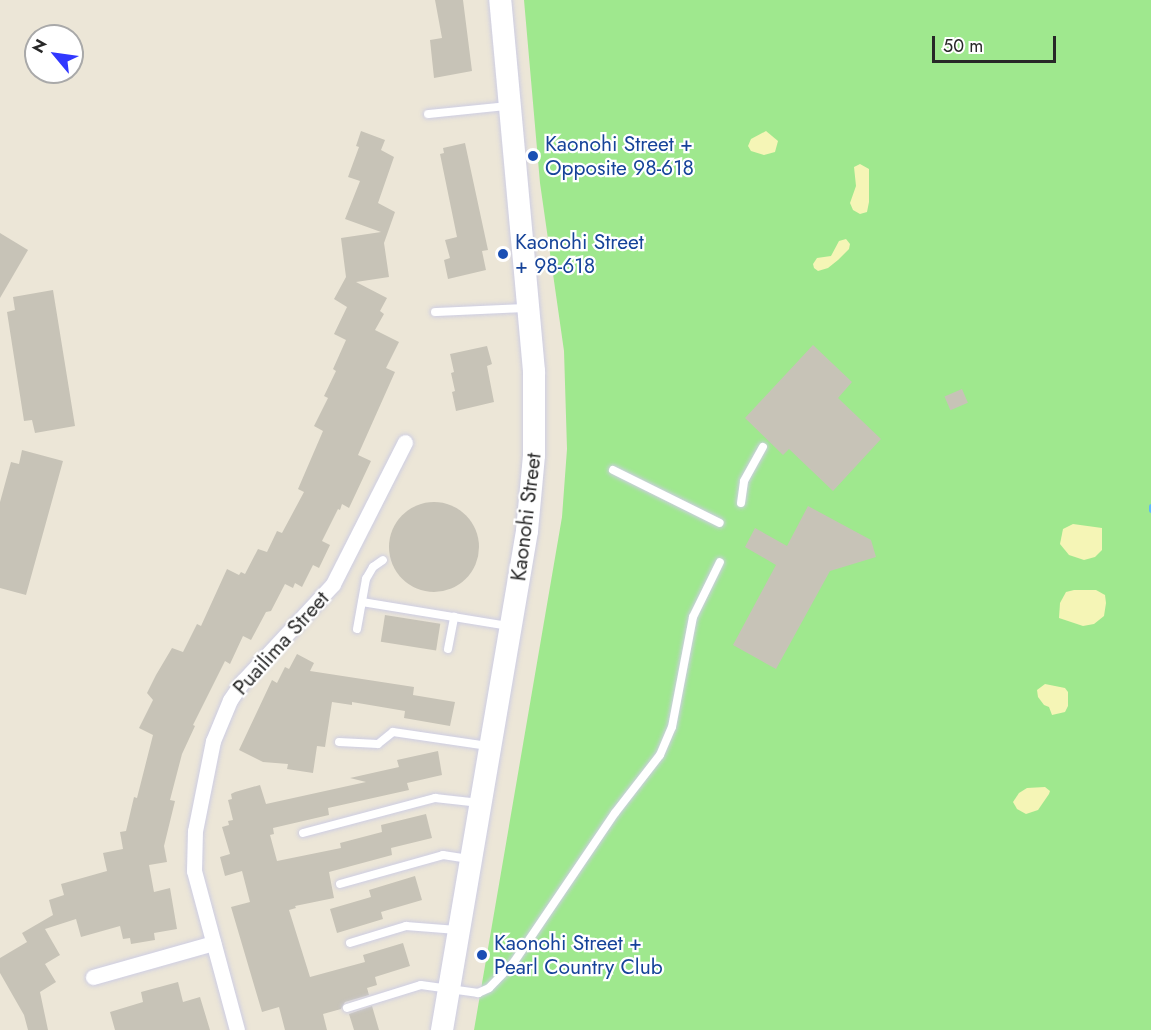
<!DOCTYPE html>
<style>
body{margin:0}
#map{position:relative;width:1151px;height:1030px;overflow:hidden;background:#ece6d7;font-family:Jost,sans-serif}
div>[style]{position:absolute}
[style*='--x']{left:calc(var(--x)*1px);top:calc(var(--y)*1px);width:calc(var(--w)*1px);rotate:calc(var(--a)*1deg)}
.green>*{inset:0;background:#9fe88e}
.sand>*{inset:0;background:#f5f5b6}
.stream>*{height:5px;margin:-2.5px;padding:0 2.5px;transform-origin:2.5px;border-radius:2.5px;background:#5fb8f9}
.building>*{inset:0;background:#c7c3b7;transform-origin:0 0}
.round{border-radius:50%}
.roads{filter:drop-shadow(0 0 2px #cdcde3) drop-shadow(0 0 2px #cdcde3)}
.lane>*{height:8px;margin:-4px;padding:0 4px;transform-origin:4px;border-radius:4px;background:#fff}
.street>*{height:15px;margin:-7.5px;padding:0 7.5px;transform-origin:7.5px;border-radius:7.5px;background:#fff}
.secondary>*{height:22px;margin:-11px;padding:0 11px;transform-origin:11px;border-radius:11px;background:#fff}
.dots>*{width:16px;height:16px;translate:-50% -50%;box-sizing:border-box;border:3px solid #fff;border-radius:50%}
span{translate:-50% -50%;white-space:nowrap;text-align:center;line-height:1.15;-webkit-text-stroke:4.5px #fff;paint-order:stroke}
.transit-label{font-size:21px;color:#164399}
.left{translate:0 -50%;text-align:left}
.street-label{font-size:21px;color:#282828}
.north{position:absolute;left:24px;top:24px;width:60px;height:60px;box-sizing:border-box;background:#fff;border:2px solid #a9a9a9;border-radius:50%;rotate:299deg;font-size:16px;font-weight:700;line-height:24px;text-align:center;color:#282828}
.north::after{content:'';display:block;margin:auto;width:21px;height:27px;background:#3138ff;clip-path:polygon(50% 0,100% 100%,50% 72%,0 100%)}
.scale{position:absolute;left:932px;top:36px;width:124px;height:27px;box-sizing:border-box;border:3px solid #282828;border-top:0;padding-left:8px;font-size:18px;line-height:21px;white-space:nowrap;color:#282828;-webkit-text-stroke:4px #fff;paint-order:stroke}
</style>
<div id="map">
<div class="green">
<i style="clip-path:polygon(524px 0,1151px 0,1151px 1030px,474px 1030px,562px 517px,567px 449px,564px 351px,540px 183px)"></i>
</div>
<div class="sand">
<i style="clip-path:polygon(766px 131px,778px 141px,775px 152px,764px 155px,751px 151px,748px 146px,751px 139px)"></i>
<i style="clip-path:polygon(860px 164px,869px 169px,869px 202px,867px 212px,860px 214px,853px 210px,850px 203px,856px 186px,854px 167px)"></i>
<i style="clip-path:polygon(846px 239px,850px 244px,849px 249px,838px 260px,828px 268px,818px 271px,814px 268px,813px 264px,817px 258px,831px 256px,839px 241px)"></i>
<i style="clip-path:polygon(1073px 524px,1102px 528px,1102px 550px,1095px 557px,1084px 560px,1069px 555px,1060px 544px,1063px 529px)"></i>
<i style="clip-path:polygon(1074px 590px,1096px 590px,1105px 595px,1106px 603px,1104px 616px,1094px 624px,1083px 626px,1059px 618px,1060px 603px,1066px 592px)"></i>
<i style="clip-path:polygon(1045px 684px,1065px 688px,1068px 692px,1068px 706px,1065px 712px,1052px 715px,1049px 707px,1044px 705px,1038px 697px,1037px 690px)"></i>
<i style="clip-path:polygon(1045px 787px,1050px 791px,1049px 794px,1038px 810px,1026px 814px,1017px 809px,1013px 802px,1019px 793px,1027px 788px)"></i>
</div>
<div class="stream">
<i style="--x:1151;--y:506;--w:4;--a:90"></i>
</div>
<div class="building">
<i style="clip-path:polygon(435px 0,463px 0,472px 71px,434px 78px,430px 40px,442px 38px)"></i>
<i style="clip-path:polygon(361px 131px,385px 140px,381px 150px,394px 157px,378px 203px,395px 212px,384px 243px,389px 277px,356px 282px,387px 298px,380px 311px,384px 314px,375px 330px,399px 342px,386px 368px,395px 372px,358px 455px,371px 461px,349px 508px,342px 504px,340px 510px,338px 509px,322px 541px,330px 545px,319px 568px,313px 565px,302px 587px,295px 583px,293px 588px,285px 584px,271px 611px,266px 612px,251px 640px,243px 636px,230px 664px,225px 661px,193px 725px,195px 726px,182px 754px,170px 800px,175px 801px,164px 846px,167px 862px,149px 865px,154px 892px,170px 888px,177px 929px,154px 933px,155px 940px,131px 944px,130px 938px,123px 939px,120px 926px,81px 937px,76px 919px,45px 929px,60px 955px,45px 964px,56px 982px,40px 992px,48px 1030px,28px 1030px,24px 1015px,0 973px,0 958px,27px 942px,22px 933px,53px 915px,49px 900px,64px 895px,61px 884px,107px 871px,103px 853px,123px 849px,120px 832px,126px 831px,134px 797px,137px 798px,153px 735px,139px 728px,153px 700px,147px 693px,156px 675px,172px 648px,183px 652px,197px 624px,201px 626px,227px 569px,239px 575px,241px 572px,245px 574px,258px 549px,267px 552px,277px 531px,282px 533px,304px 492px,298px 489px,323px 431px,314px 426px,328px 398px,324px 396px,336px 371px,333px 369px,346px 340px,334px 334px,347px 307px,334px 299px,346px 277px,341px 238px,381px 232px,345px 219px,360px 181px,348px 177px,359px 147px,356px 146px)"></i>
<i style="clip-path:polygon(465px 143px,488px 250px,482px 251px,486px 270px,448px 279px,444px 260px,450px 258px,445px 240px,457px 237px,440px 154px,444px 153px,443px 148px)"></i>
<i style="clip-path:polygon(0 233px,28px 250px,0 298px)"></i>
<i style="clip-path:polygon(53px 290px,75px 426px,35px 433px,32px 420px,24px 421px,7px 312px,15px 310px,13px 297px)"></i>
<i style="clip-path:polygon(813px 345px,852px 382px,838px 398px,881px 439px,833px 491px,789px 449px,783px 455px,745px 418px)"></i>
<i style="clip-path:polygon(487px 346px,492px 364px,487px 366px,494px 402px,456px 411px,452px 392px,455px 391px,451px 373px,454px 372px,450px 354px)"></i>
<i style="left:962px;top:389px;width:15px;height:19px;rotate:67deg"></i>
<i style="clip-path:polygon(22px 450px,63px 461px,26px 595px,0 588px,0 502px,11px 462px,19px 464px)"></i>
<i class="round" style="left:389px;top:502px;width:90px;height:90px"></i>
<i style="clip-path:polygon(808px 506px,871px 540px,876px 557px,830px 571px,776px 669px,733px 645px,776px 565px,745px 547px,755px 528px,787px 546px)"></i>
<i style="left:385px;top:615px;width:56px;height:27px;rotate:9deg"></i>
<i style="clip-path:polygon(297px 654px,314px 663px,310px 671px,414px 687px,413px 695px,455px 702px,450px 726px,404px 718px,405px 711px,352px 702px,352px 705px,332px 702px,325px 747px,317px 746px,313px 773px,287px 769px,288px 764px,263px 762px,239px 750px,272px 680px,277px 683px,285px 667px,289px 669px)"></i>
<i style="clip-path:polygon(438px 751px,442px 775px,407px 783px,409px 790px,328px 808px,329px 815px,273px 828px,274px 834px,270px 835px,277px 861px,341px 848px,340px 843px,382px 832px,381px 825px,426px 814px,432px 838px,391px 848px,392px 855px,329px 872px,334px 898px,295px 906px,296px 908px,289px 910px,310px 977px,365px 962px,363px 955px,403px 943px,410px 966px,375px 977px,377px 985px,367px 988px,369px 995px,345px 1002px,341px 1009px,323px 1014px,327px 1030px,285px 1030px,279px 1007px,262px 1012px,231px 907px,250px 902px,242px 871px,225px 876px,220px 857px,230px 854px,222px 827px,229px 825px,228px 821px,233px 820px,228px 800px,232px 799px,231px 794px,235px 792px,260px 785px,266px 804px,366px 782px,350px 778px,399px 767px,397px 760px)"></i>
<i style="clip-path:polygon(415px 876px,422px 900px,381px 912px,383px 919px,337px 933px,330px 909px,371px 897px,369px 890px)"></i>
<i style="clip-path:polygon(178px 982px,183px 1002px,200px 997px,210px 1030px,115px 1030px,110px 1012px,143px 1002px,141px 992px)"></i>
<i style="clip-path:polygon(372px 1006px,379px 1030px,354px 1030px,349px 1014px)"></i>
</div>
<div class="roads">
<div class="lane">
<i style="--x:428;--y:114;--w:79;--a:-5.8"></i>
<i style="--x:435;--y:312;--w:91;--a:-2.5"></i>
<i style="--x:613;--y:470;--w:119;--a:26.4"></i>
<i style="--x:741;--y:503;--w:22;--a:-82"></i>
<i style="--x:744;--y:481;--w:39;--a:-61"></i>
<i style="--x:362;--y:602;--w:149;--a:9.3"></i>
<i style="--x:357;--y:629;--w:51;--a:-79.8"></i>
<i style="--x:366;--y:579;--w:14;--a:-60"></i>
<i style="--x:373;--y:567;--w:12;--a:-35"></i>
<i style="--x:448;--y:649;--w:33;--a:-79"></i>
<i style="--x:339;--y:742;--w:39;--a:3"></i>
<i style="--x:378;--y:744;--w:19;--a:-39"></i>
<i style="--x:393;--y:732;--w:96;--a:8.4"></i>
<i style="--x:303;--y:833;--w:137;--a:-14.9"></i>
<i style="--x:435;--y:798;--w:45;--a:6.3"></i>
<i style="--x:340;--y:884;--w:107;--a:-15.7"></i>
<i style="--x:443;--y:855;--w:26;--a:9"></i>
<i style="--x:350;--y:943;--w:59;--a:-16.9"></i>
<i style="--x:406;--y:926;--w:51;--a:4.5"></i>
<i style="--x:347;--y:1008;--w:77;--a:-17.3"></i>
<i style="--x:421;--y:985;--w:58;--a:8"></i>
<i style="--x:478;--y:993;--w:12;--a:-24"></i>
<i style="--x:489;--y:988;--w:36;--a:-46"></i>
<i style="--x:514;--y:962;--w:180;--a:-55.9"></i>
<i style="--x:615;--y:813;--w:73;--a:-52.2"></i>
<i style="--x:660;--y:755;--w:30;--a:-67"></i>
<i style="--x:672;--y:727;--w:112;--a:-79.2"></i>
<i style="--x:693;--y:617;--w:61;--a:-63.9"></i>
</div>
<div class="street">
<i style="--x:93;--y:977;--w:125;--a:-15.8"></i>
<i style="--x:237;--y:1030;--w:165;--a:-105.1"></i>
<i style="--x:194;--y:871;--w:40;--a:-88.6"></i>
<i style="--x:195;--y:831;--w:92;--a:-78.7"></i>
<i style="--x:213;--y:741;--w:44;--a:-67.5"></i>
<i style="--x:230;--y:700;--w:23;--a:-56"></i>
<i style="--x:243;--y:681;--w:132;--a:-47.1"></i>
<i style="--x:333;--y:584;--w:159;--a:-63.1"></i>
</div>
<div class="secondary">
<i style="--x:442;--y:1030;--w:506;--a:-80.33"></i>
<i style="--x:527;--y:531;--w:76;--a:-84.7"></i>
<i style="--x:534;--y:455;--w:84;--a:-90"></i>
<i style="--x:534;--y:371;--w:373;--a:-95.2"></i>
</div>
</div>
<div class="dots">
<i style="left:533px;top:156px;background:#1a4fb4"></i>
<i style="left:503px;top:254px;background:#1a4fb4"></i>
<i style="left:482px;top:955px;background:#1a4fb4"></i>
</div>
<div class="transit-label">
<span class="left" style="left:545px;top:156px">Kaonohi Street +<br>Opposite 98-618</span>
<span class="left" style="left:515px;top:254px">Kaonohi Street<br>+ 98-618</span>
<span class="left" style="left:494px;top:955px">Kaonohi Street +<br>Pearl Country Club</span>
</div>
<div class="street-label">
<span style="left:526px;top:517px;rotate:-83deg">Kaonohi Street</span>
<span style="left:281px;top:643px;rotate:-48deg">Puailima Street</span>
</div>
<div class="north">N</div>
<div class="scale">50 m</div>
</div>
